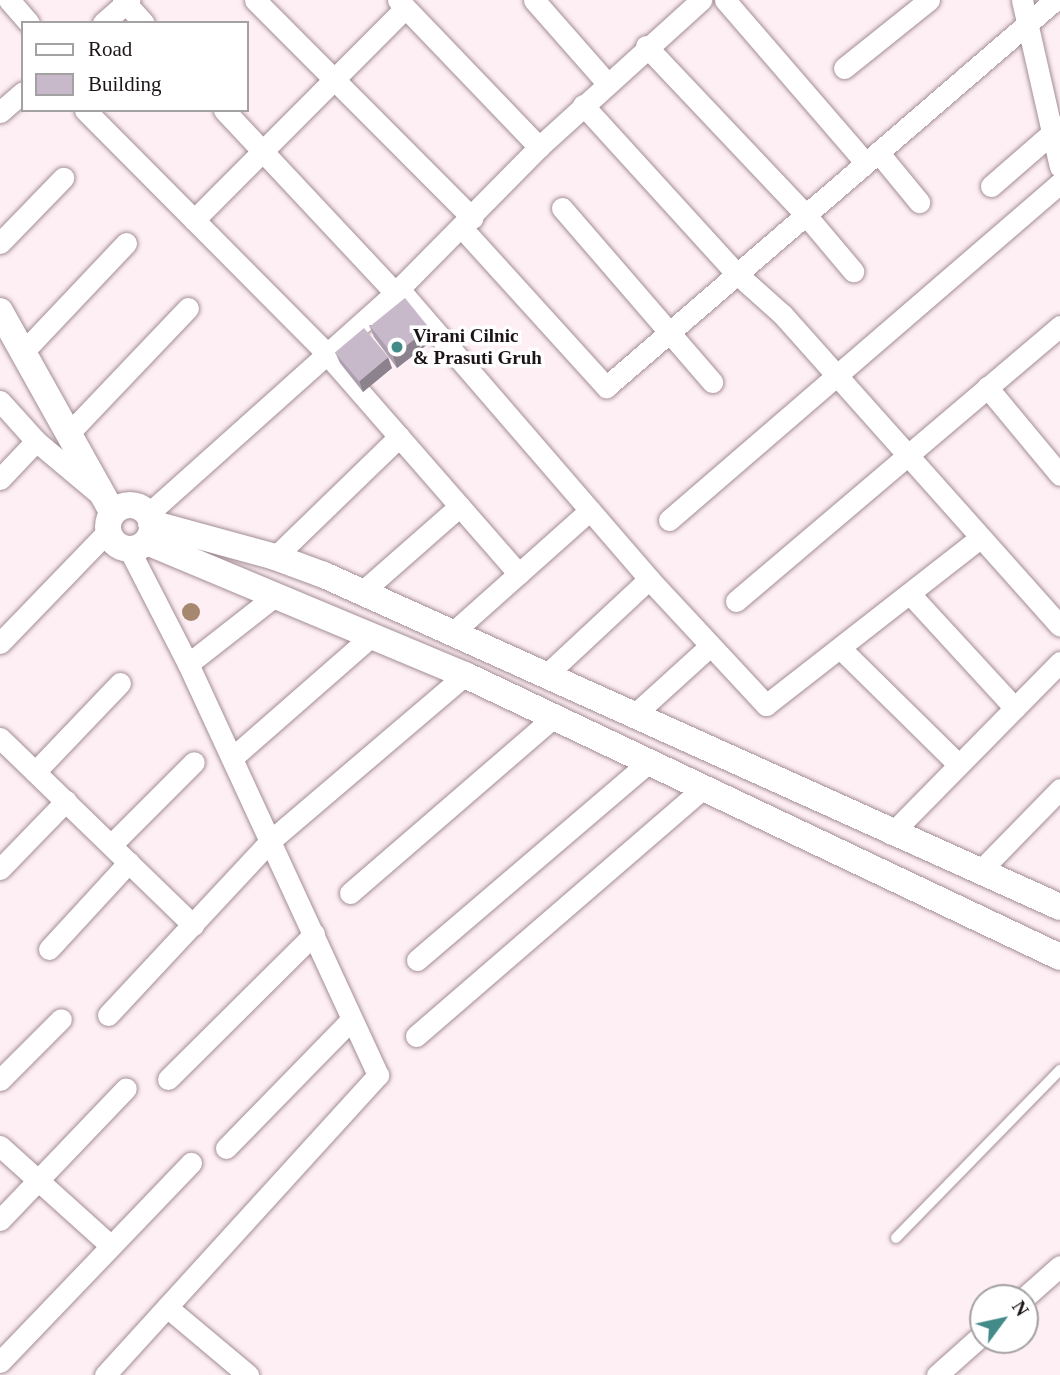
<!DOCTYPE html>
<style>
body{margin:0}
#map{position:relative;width:1060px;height:1375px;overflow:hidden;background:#feeff4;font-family:"Times New Roman",serif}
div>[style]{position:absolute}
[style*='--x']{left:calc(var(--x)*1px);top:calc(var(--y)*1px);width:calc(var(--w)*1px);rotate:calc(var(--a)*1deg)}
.roads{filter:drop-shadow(0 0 2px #a38d95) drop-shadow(0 0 2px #a38d95)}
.service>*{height:10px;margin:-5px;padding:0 5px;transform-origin:5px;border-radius:5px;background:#fff}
.minor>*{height:21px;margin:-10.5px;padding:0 10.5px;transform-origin:10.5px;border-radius:10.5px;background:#fff}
.tertiary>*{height:26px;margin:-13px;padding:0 13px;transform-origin:13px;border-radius:13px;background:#fff}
.tertiary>.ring{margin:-13px;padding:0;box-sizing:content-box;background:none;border:26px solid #fff;border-radius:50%}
.trees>*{width:18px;height:18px;margin:-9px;border-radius:50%;background:#a68770}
.wall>*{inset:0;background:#ac9fae}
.shaded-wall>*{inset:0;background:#8c828d}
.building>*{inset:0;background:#c8b9ca;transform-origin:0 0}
.dots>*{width:19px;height:19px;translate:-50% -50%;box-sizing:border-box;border:4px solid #fff;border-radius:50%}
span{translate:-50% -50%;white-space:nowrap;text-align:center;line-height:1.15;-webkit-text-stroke:7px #fff;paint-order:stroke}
.poi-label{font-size:19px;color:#1c1417;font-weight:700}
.left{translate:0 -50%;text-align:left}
.legend{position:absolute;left:21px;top:21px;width:228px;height:91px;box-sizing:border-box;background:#fff;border:2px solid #a4a1a2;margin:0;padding:9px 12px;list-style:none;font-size:21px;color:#1c1417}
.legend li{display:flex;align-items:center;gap:14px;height:35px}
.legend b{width:35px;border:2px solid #a4a1a2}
.north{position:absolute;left:969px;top:1284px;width:70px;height:70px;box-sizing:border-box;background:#fff;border:2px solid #a4a1a2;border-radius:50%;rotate:57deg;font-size:19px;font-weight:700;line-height:28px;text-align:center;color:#1c1417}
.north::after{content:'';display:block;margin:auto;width:24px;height:32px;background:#438b88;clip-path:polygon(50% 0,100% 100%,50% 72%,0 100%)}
</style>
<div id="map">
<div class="roads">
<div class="service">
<i style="--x:896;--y:1238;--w:235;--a:-45.7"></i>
</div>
<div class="minor">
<i style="--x:9;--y:0;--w:30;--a:49"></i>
<i style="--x:123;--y:0;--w:31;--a:48"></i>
<i style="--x:255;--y:0;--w:308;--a:45.1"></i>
<i style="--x:398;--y:0;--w:204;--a:46.2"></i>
<i style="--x:534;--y:0;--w:111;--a:48.7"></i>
<i style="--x:725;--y:0;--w:214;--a:49.2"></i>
<i style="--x:1022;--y:0;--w:171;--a:77.2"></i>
<i style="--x:103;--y:23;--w:35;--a:-41"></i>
<i style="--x:646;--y:46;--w:231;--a:46.6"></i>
<i style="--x:805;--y:214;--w:75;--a:49.9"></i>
<i style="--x:844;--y:68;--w:109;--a:-38.7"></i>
<i style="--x:583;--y:105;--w:227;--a:47.7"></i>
<i style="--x:736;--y:273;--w:63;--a:41.8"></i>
<i style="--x:783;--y:315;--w:416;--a:48.3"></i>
<i style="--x:85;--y:110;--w:342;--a:45.2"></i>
<i style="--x:326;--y:353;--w:293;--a:48.9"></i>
<i style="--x:224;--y:110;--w:250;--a:46.9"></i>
<i style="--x:0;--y:112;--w:30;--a:-41"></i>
<i style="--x:878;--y:152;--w:65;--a:50.6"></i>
<i style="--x:991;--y:186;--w:91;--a:-41"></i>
<i style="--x:562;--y:208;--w:230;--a:49.2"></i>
<i style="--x:194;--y:220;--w:299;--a:-45.1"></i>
<i style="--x:462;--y:228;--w:215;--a:47.8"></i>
<i style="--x:606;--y:387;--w:593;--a:-40.76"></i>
<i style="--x:0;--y:243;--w:91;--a:-45.9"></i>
<i style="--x:399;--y:289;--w:383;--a:49.2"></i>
<i style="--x:649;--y:579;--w:172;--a:47.1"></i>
<i style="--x:766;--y:705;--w:271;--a:-38"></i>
<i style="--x:23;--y:352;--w:150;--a:-46.6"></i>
<i style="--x:987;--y:387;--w:114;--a:50.3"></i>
<i style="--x:0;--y:401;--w:54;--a:48"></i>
<i style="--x:36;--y:441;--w:81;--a:40"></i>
<i style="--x:68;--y:434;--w:174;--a:-46.4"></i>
<i style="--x:0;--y:479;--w:52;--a:-46.5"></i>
<i style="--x:148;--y:514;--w:331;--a:-41.8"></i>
<i style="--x:395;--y:293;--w:205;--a:-45.4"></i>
<i style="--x:539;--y:147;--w:219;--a:-42.2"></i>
<i style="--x:669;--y:520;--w:516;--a:-40.76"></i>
<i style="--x:275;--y:557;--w:173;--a:-44.1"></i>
<i style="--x:362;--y:592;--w:130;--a:-41.3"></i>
<i style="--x:910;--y:594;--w:155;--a:47.4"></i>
<i style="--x:736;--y:601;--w:425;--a:-40.3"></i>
<i style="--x:451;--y:634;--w:186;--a:-41.7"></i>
<i style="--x:0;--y:643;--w:156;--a:-46"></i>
<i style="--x:841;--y:649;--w:165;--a:44.5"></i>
<i style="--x:188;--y:664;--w:112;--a:-38.1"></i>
<i style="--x:545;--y:676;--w:142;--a:-43"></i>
<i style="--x:633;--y:716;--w:104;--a:-42.3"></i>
<i style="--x:0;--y:738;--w:269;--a:44.1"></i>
<i style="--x:232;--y:758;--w:184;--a:-41.2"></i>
<i style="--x:35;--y:772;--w:123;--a:-46.3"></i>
<i style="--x:891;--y:834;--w:241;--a:-45.5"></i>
<i style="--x:111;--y:845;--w:117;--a:-45"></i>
<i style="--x:0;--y:869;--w:95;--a:-45.9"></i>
<i style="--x:979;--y:872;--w:116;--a:-45.7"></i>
<i style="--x:350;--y:893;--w:268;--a:-40.8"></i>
<i style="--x:49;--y:949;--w:118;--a:-47.4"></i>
<i style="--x:417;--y:960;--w:305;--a:-40.5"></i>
<i style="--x:108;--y:1015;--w:238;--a:-47"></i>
<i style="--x:270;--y:841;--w:256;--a:-40.4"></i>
<i style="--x:416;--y:1036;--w:381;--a:-40.8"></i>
<i style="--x:168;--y:1079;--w:206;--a:-44.8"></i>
<i style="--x:0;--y:1080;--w:86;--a:-45"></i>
<i style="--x:0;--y:1146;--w:149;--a:42"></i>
<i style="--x:226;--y:1148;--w:179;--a:-45.7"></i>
<i style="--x:0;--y:1220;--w:182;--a:-46.3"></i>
<i style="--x:1024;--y:1298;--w:48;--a:-41.6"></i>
<i style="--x:167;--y:1307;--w:106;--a:40"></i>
<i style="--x:0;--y:1362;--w:276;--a:-46.2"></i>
<i style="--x:105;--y:1375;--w:406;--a:-47.7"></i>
<i style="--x:378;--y:1075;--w:453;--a:-114.8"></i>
<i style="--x:188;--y:664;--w:129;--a:-117.2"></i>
<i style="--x:937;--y:1375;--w:62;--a:-41.7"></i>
</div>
<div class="tertiary">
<i style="--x:0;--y:311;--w:231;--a:60.8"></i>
<i class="ring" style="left:108px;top:505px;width:18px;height:18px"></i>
<i style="--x:151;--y:523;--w:129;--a:15.3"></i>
<i style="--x:275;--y:557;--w:52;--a:20.2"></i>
<i style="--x:324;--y:575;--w:807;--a:24.28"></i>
<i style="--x:147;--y:542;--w:345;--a:22.7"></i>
<i style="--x:465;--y:675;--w:658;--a:25.36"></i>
</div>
</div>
<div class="trees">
<i style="left:191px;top:612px"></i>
</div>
<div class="wall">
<i style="clip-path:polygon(369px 325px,429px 328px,433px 340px,397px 368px,374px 337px)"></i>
<i style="clip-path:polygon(335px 352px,392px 368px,363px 392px,340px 363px)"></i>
</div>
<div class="shaded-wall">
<i style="clip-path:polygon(429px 328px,433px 340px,397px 368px,393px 356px)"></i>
<i style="clip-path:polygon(388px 357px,392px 368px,363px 392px,359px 380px)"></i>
</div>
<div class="building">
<i style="left:405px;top:298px;width:38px;height:45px;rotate:51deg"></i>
<i style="left:364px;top:328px;width:38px;height:38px;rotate:50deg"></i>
</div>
<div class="dots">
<i style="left:397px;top:347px;background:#438b88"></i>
</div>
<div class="poi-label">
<span class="left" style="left:413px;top:347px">Virani Cilnic<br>&amp; Prasuti Gruh</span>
</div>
<ul class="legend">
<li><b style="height:9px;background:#fff"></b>Road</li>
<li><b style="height:19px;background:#c8b9ca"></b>Building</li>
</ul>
<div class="north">N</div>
</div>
